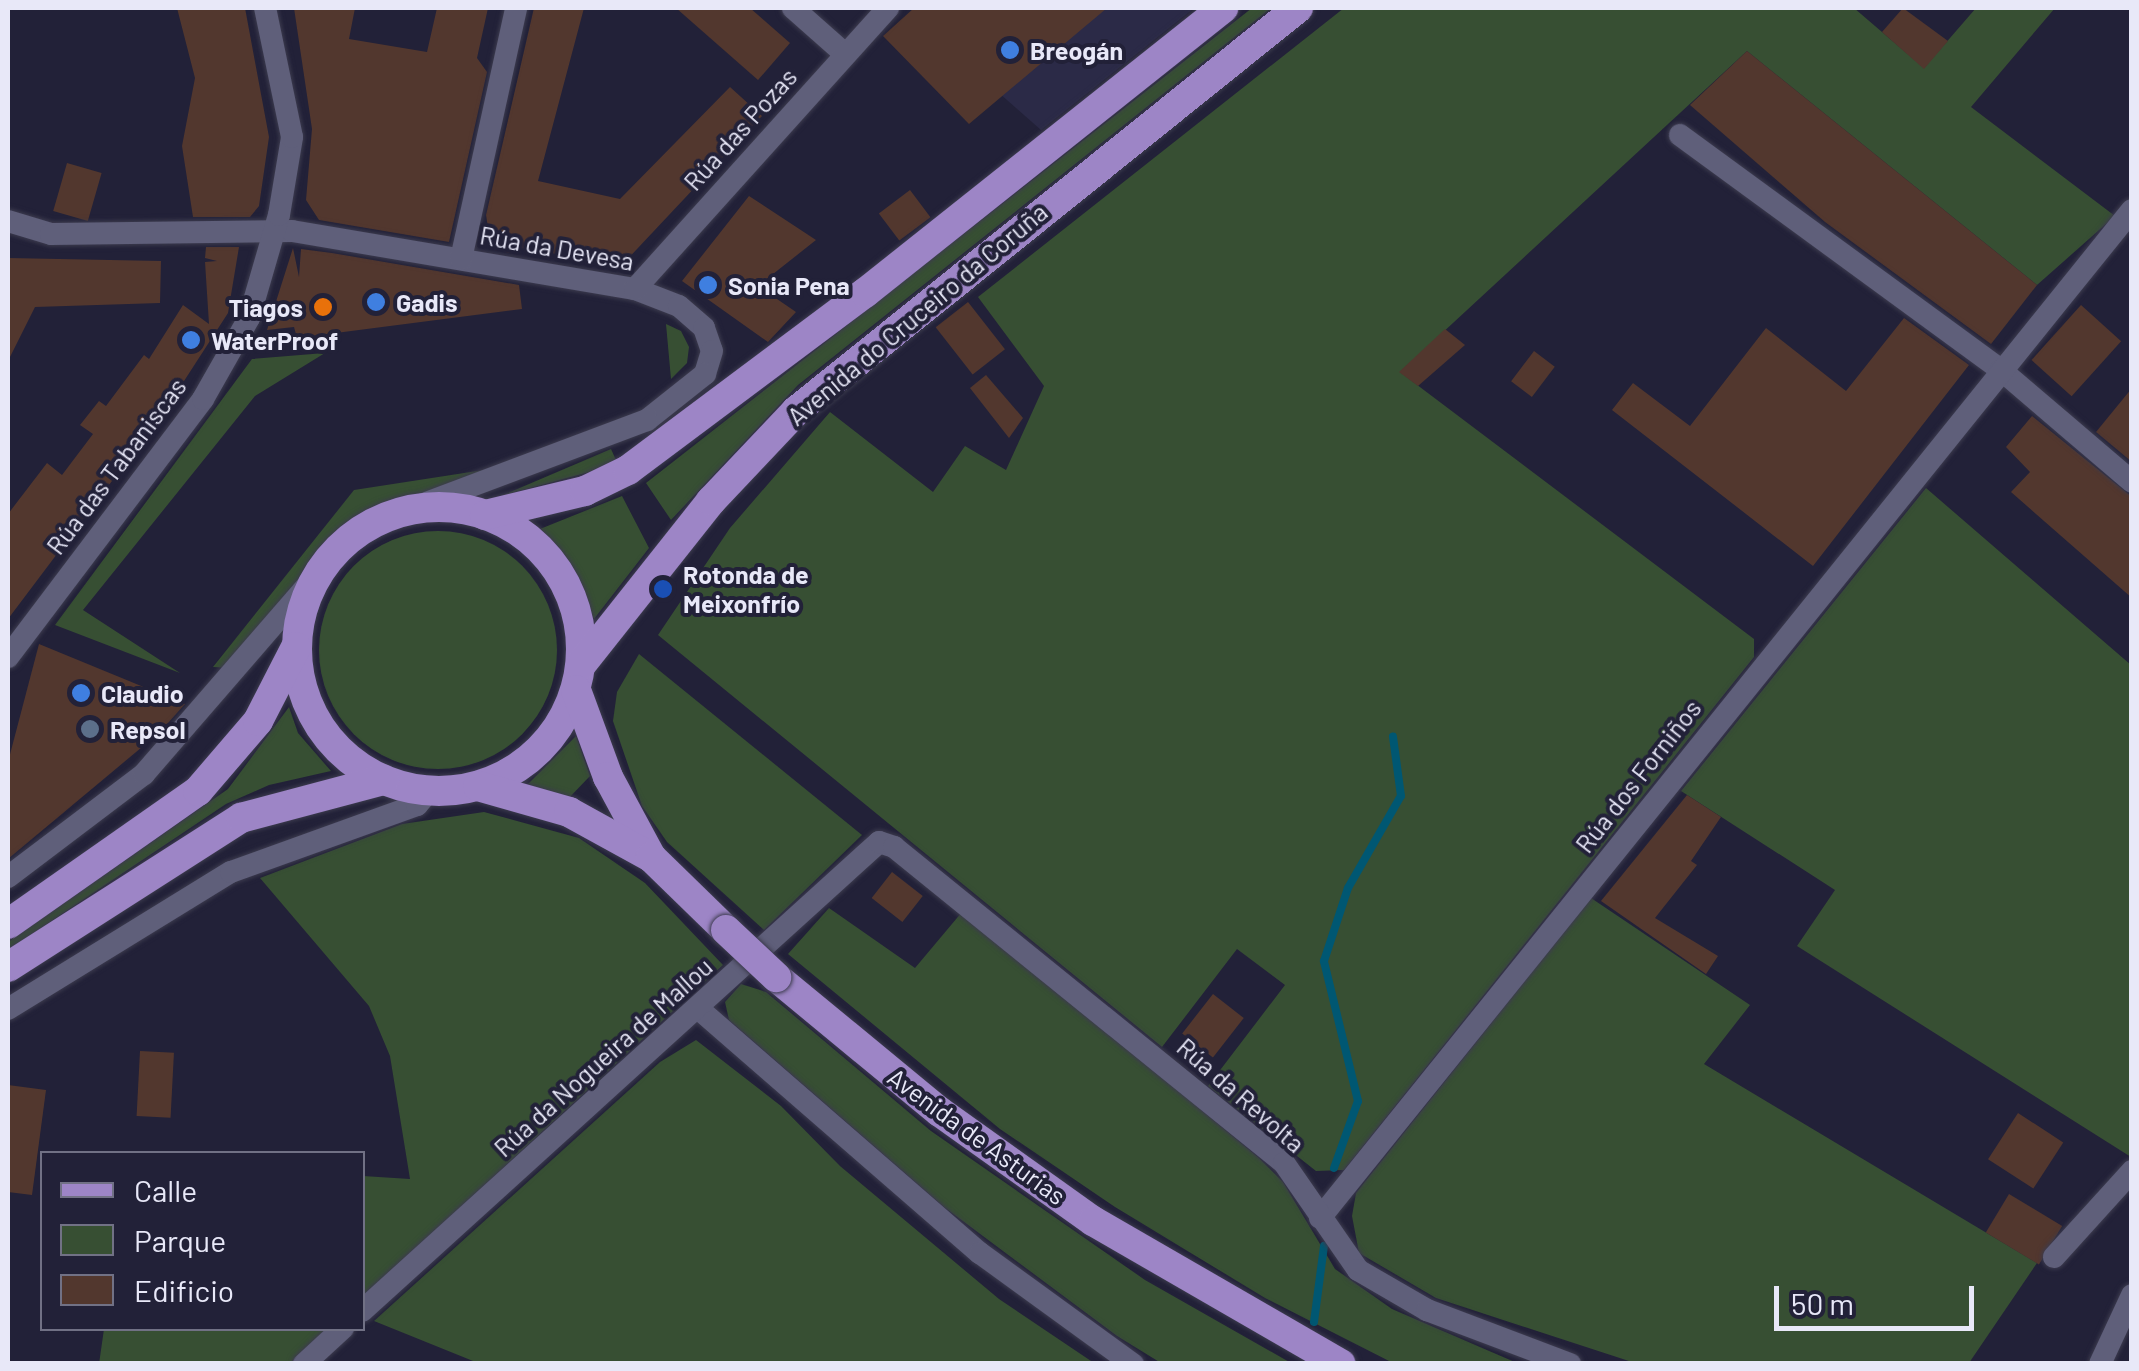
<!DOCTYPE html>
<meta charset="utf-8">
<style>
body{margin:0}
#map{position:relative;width:2139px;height:1371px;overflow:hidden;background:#222138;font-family:Barlow,sans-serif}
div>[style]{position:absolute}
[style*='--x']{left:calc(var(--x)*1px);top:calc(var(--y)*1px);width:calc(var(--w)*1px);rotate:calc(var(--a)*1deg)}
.built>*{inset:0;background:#2b2a47}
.green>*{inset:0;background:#374f33}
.round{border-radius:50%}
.stream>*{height:8px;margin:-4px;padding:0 4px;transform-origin:4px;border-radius:4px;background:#005772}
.building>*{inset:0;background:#52372e;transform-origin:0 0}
.roads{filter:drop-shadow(0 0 2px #3c3b4e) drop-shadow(0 0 2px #3c3b4e)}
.street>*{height:22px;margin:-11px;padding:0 11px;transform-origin:11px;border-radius:11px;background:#5f5f7a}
.primary>*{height:30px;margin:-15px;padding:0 15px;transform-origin:15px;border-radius:15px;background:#9d85c6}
.primary>.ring{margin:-15px;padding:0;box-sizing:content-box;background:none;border:30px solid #9d85c6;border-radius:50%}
.bridges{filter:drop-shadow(0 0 2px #3c3b4e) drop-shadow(0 0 2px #3c3b4e)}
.primary-bridge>*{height:30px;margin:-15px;padding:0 15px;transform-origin:15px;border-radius:15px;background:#9d85c6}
.dots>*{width:28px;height:28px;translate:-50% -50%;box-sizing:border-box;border:5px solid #222138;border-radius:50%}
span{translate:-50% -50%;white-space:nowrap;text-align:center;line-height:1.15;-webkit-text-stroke:8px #222138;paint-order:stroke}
.poi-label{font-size:25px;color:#e8e8f8;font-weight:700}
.left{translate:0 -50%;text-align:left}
.right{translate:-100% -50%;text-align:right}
.street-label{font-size:25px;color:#e8e8f8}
.frame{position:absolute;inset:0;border:10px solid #e8e8f8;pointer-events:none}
.legend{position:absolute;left:40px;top:1151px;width:325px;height:180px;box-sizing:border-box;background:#222138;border:2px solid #717185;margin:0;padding:12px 18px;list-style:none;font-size:30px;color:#e8e8f8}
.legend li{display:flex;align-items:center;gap:20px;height:50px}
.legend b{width:50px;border:2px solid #717185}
.scale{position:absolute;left:1774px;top:1286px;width:200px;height:45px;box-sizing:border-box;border:5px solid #e8e8f8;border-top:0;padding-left:12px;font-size:30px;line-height:35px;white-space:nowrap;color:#e8e8f8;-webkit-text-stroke:8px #222138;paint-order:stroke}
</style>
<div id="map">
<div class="built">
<i style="clip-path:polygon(934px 8px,1194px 8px,1041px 130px,999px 93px)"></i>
</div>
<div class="green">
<i style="clip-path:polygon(1252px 8px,1271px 8px,798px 385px,671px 520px,646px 483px)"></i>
<i style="clip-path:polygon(1344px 8px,1854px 8px,1924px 68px,1976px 8px,2055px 8px,1971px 107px,2115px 216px,2037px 285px,1747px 51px,1400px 372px,1754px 639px,1754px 657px,1344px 1170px,1316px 1171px,1208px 1086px,1285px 985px,1237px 949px,1162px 1047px,658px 635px,730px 528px,830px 412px,933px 492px,965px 446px,1006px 470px,1044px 386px,978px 297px)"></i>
<i style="clip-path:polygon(666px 324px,681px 331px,689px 347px,687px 363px,671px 379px)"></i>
<i style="clip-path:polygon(325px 353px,255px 396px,83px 610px,180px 673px,55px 625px,252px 359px)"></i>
<i style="clip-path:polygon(611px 449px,616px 460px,593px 471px,501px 496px)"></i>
<i style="clip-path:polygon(503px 467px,362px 517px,315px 560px,230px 668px,213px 667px,354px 490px)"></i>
<i style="clip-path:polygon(1926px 488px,2131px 665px,2131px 1157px,1797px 946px,1835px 890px,1681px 791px)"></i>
<i style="clip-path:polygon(622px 496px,649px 548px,594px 619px,567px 560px,540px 529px)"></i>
<i class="round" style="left:319px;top:531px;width:238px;height:238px"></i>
<i style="clip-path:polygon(639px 654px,862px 835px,764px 930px,667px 842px,642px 806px,613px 721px,617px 692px)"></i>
<i style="clip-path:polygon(289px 707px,298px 733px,331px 771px,269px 785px,226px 804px,8px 950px,8px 942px,228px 789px)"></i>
<i style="clip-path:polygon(576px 736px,590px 776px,567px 800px,528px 784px)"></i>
<i style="clip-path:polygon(484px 812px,579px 838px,645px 883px,723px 965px,363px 1297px,363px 1176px,410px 1179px,390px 1056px,369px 1006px,260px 878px,402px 824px)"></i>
<i style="clip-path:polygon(1591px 898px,1750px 1005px,1704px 1064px,2037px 1263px,1969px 1363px,1635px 1363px,1436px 1298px,1359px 1253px,1352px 1216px,1356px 1193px)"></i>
<i style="clip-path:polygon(829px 908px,915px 968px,962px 912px,1259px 1158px,1283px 1182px,1335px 1269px,1392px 1309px,1517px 1363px,1393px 1363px,1265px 1298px,1115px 1207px,1000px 1129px,788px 954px)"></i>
<i style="clip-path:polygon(741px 984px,766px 992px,931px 1131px,1145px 1280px,1291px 1363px,1161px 1363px,1117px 1336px,944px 1207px,729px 1020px,725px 1002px)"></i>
<i style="clip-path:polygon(696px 1040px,781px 1106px,840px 1166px,999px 1299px,1094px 1363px,478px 1363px,374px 1321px,660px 1062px)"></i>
<i style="clip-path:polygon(104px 1329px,328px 1329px,290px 1363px,99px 1364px)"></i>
</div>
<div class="stream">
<i style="--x:1334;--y:1168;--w:71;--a:-70.3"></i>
<i style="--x:1358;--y:1101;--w:144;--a:-103.7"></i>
<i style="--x:1324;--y:961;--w:77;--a:-71.8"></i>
<i style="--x:1348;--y:888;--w:106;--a:-60.1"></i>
<i style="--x:1401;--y:796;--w:60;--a:-97.7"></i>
<i style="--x:1314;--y:1322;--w:77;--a:-82.5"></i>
</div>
<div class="building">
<i style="clip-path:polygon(177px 8px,245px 8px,269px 137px,259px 206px,250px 217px,193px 217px,182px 146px,195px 78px)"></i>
<i style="clip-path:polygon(294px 8px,355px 8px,349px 39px,427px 52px,437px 8px,488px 8px,477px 58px,487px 72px,449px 242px,319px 220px,306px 200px,312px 129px)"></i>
<i style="clip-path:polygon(534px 8px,584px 8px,538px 181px,620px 199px,730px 87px,762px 116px,622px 265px,515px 247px,516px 254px,495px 250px,490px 240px,486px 215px)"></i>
<i style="clip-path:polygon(676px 8px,750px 8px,790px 43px,758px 80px)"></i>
<i style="clip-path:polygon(914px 8px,1107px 8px,969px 124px,883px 36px)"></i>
<i style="clip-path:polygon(1903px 8px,1948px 41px,1924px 69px,1882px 32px)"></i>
<i style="clip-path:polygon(1747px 51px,2037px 285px,1991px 344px,1825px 222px,1690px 105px)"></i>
<i style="left:67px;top:163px;width:36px;height:50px;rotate:16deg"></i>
<i style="left:910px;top:190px;width:34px;height:39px;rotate:53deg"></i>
<i style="clip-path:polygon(749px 196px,816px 240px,758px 286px,796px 312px,768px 342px,682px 281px)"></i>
<i style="clip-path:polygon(206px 247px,239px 247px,228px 313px,164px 412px,8px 619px,8px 514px,47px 463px,62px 475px,93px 434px,80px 425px,99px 401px,106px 406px,144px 355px,149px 359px,183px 305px,209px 324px,205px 262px,217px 261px,205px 258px)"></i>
<i style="clip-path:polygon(293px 248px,299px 277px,301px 249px,332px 253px,519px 285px,522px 309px,297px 338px,294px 327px,267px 330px)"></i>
<i style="clip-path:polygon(8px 258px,161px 261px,160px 303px,35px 307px,8px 361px)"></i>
<i style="left:968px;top:302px;width:60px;height:41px;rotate:52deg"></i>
<i style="left:2081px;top:305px;width:54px;height:74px;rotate:42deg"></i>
<i style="clip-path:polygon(1904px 318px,1969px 365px,1813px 566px,1612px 410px,1633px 383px,1690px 426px,1766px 328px,1846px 391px)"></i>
<i style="clip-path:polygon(1445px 329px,1465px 345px,1418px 386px,1399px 372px)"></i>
<i style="left:1534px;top:351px;width:26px;height:38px;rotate:37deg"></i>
<i style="clip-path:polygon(986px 375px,1023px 418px,1009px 438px,970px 388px)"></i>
<i style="clip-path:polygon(2132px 388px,2132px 462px,2096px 432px)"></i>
<i style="clip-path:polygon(2032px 416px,2132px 497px,2132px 598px,2011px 492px,2030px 472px,2006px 447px)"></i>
<i style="clip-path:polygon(39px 644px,185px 704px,160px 732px,8px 859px,8px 762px)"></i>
<i style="clip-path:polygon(1687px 795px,1721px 817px,1691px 861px,1697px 865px,1655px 918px,1718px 956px,1706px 974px,1601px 901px)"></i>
<i style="left:892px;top:872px;width:39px;height:33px;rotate:38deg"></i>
<i style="left:1213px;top:994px;width:39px;height:50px;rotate:38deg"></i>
<i style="left:140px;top:1051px;width:34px;height:65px;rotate:3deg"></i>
<i style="clip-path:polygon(8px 1085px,46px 1090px,32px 1195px,8px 1192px)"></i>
<i style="left:2018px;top:1113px;width:54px;height:55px;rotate:33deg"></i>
<i style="left:2009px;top:1194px;width:62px;height:45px;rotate:31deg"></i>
</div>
<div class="roads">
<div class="street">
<i style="--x:793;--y:8;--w:69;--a:41.5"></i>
<i style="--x:1680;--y:135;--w:398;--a:36.2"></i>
<i style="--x:2001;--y:370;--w:172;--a:40.5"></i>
<i style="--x:8;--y:221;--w:45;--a:16.8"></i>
<i style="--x:51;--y:234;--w:241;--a:-0.7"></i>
<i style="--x:292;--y:231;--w:348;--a:9.6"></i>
<i style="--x:635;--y:289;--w:47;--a:21.1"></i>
<i style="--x:679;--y:306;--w:33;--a:41"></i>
<i style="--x:704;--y:328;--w:24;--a:71"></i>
<i style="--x:712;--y:351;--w:24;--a:107"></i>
<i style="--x:705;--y:374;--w:74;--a:141.6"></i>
<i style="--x:647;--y:420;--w:262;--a:159.4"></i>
<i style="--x:461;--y:259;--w:257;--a:-77.6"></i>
<i style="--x:635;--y:289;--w:378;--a:-48"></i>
<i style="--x:8;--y:657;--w:323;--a:-52.9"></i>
<i style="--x:203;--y:399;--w:93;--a:-60.4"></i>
<i style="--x:249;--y:318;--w:107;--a:-73.8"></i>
<i style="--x:279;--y:215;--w:79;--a:-80.5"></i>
<i style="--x:292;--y:137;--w:132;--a:-101.8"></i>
<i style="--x:8;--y:877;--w:171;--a:-37.1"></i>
<i style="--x:144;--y:774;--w:269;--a:-49.1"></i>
<i style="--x:8;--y:1009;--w:262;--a:-31.6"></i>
<i style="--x:231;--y:872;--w:198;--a:-19.8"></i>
<i style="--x:417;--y:805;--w:18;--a:-49"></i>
<i style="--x:700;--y:1010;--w:371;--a:41"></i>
<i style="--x:980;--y:1253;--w:189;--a:36"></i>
<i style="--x:1320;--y:1218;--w:1294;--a:-51.15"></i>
<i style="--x:2054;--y:1257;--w:116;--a:-47.8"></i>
<i style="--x:362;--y:1311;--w:698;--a:-42.21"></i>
<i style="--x:879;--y:842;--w:16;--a:18"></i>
<i style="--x:894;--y:847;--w:502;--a:39.02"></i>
<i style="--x:1284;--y:1163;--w:130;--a:55.3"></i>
<i style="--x:1358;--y:1270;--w:80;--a:30.1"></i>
<i style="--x:1427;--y:1310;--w:153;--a:20.7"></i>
<i style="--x:304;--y:1364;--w:53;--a:-42.7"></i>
<i style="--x:2100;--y:1364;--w:76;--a:-65.1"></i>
</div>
<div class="primary">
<i class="ring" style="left:297px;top:507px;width:254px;height:254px"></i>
<i style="--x:485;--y:515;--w:103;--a:-13.5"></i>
<i style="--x:585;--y:491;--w:48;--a:-26"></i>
<i style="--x:628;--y:470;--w:296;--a:-36.8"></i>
<i style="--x:865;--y:293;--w:458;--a:-38.5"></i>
<i style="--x:581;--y:665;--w:209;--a:-51.6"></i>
<i style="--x:711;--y:501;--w:124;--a:-46.6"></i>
<i style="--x:796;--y:411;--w:644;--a:-38.76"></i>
<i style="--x:576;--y:690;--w:93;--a:69.8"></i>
<i style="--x:608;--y:777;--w:91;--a:61.7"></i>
<i style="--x:478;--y:786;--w:95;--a:15.9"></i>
<i style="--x:569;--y:812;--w:94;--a:28.8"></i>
<i style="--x:651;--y:857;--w:105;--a:44.2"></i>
<i style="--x:8;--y:924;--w:232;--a:-35"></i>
<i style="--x:198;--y:791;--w:92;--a:-49.4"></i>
<i style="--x:258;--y:721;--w:83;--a:-62.8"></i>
<i style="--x:8;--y:967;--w:277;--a:-32.6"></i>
<i style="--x:241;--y:818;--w:148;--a:-14.9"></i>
<i style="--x:776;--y:977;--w:212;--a:39.5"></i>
<i style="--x:940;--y:1112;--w:188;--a:35.5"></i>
<i style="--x:1093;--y:1221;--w:286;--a:30"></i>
</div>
</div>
<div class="bridges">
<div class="primary-bridge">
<i style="--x:726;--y:930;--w:69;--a:43.2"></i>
</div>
</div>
<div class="dots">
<i style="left:1010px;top:50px;background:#3f7fe0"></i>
<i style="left:708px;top:285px;background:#3f7fe0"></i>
<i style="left:376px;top:302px;background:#3f7fe0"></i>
<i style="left:323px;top:307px;background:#e8710a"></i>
<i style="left:191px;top:340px;background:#3f7fe0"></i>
<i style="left:663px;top:589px;background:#1a4fb4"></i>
<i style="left:81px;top:693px;background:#3f7fe0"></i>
<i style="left:90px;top:729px;background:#5c6f8a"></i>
</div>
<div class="poi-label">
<span class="left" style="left:1030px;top:50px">Breogán</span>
<span class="left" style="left:728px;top:285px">Sonia Pena</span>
<span class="left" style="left:396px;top:302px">Gadis</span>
<span class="right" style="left:303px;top:307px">Tiagos</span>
<span class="left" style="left:211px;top:340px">WaterProof</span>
<span class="left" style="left:683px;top:589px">Rotonda de<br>Meixonfrío</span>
<span class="left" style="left:101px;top:693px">Claudio</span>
<span class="left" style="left:110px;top:729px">Repsol</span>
</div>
<div class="street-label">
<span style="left:740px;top:129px;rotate:-48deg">Rúa das Pozas</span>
<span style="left:557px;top:248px;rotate:10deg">Rúa da Devesa</span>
<span style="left:917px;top:314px;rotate:-40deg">Avenida do Cruceiro da Coruña</span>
<span style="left:116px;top:466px;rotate:-53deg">Rúa das Tabaniscas</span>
<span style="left:1638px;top:776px;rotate:-52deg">Rúa dos Forniños</span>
<span style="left:603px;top:1057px;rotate:-42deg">Rúa da Nogueira de Mallou</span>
<span style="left:1241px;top:1095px;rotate:41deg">Rúa da Revolta</span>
<span style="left:977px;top:1136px;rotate:36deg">Avenida de Asturias</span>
</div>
<div class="frame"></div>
<ul class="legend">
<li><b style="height:12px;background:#9d85c6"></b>Calle</li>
<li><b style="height:28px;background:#374f33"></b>Parque</li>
<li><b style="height:28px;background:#52372e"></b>Edificio</li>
</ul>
<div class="scale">50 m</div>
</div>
